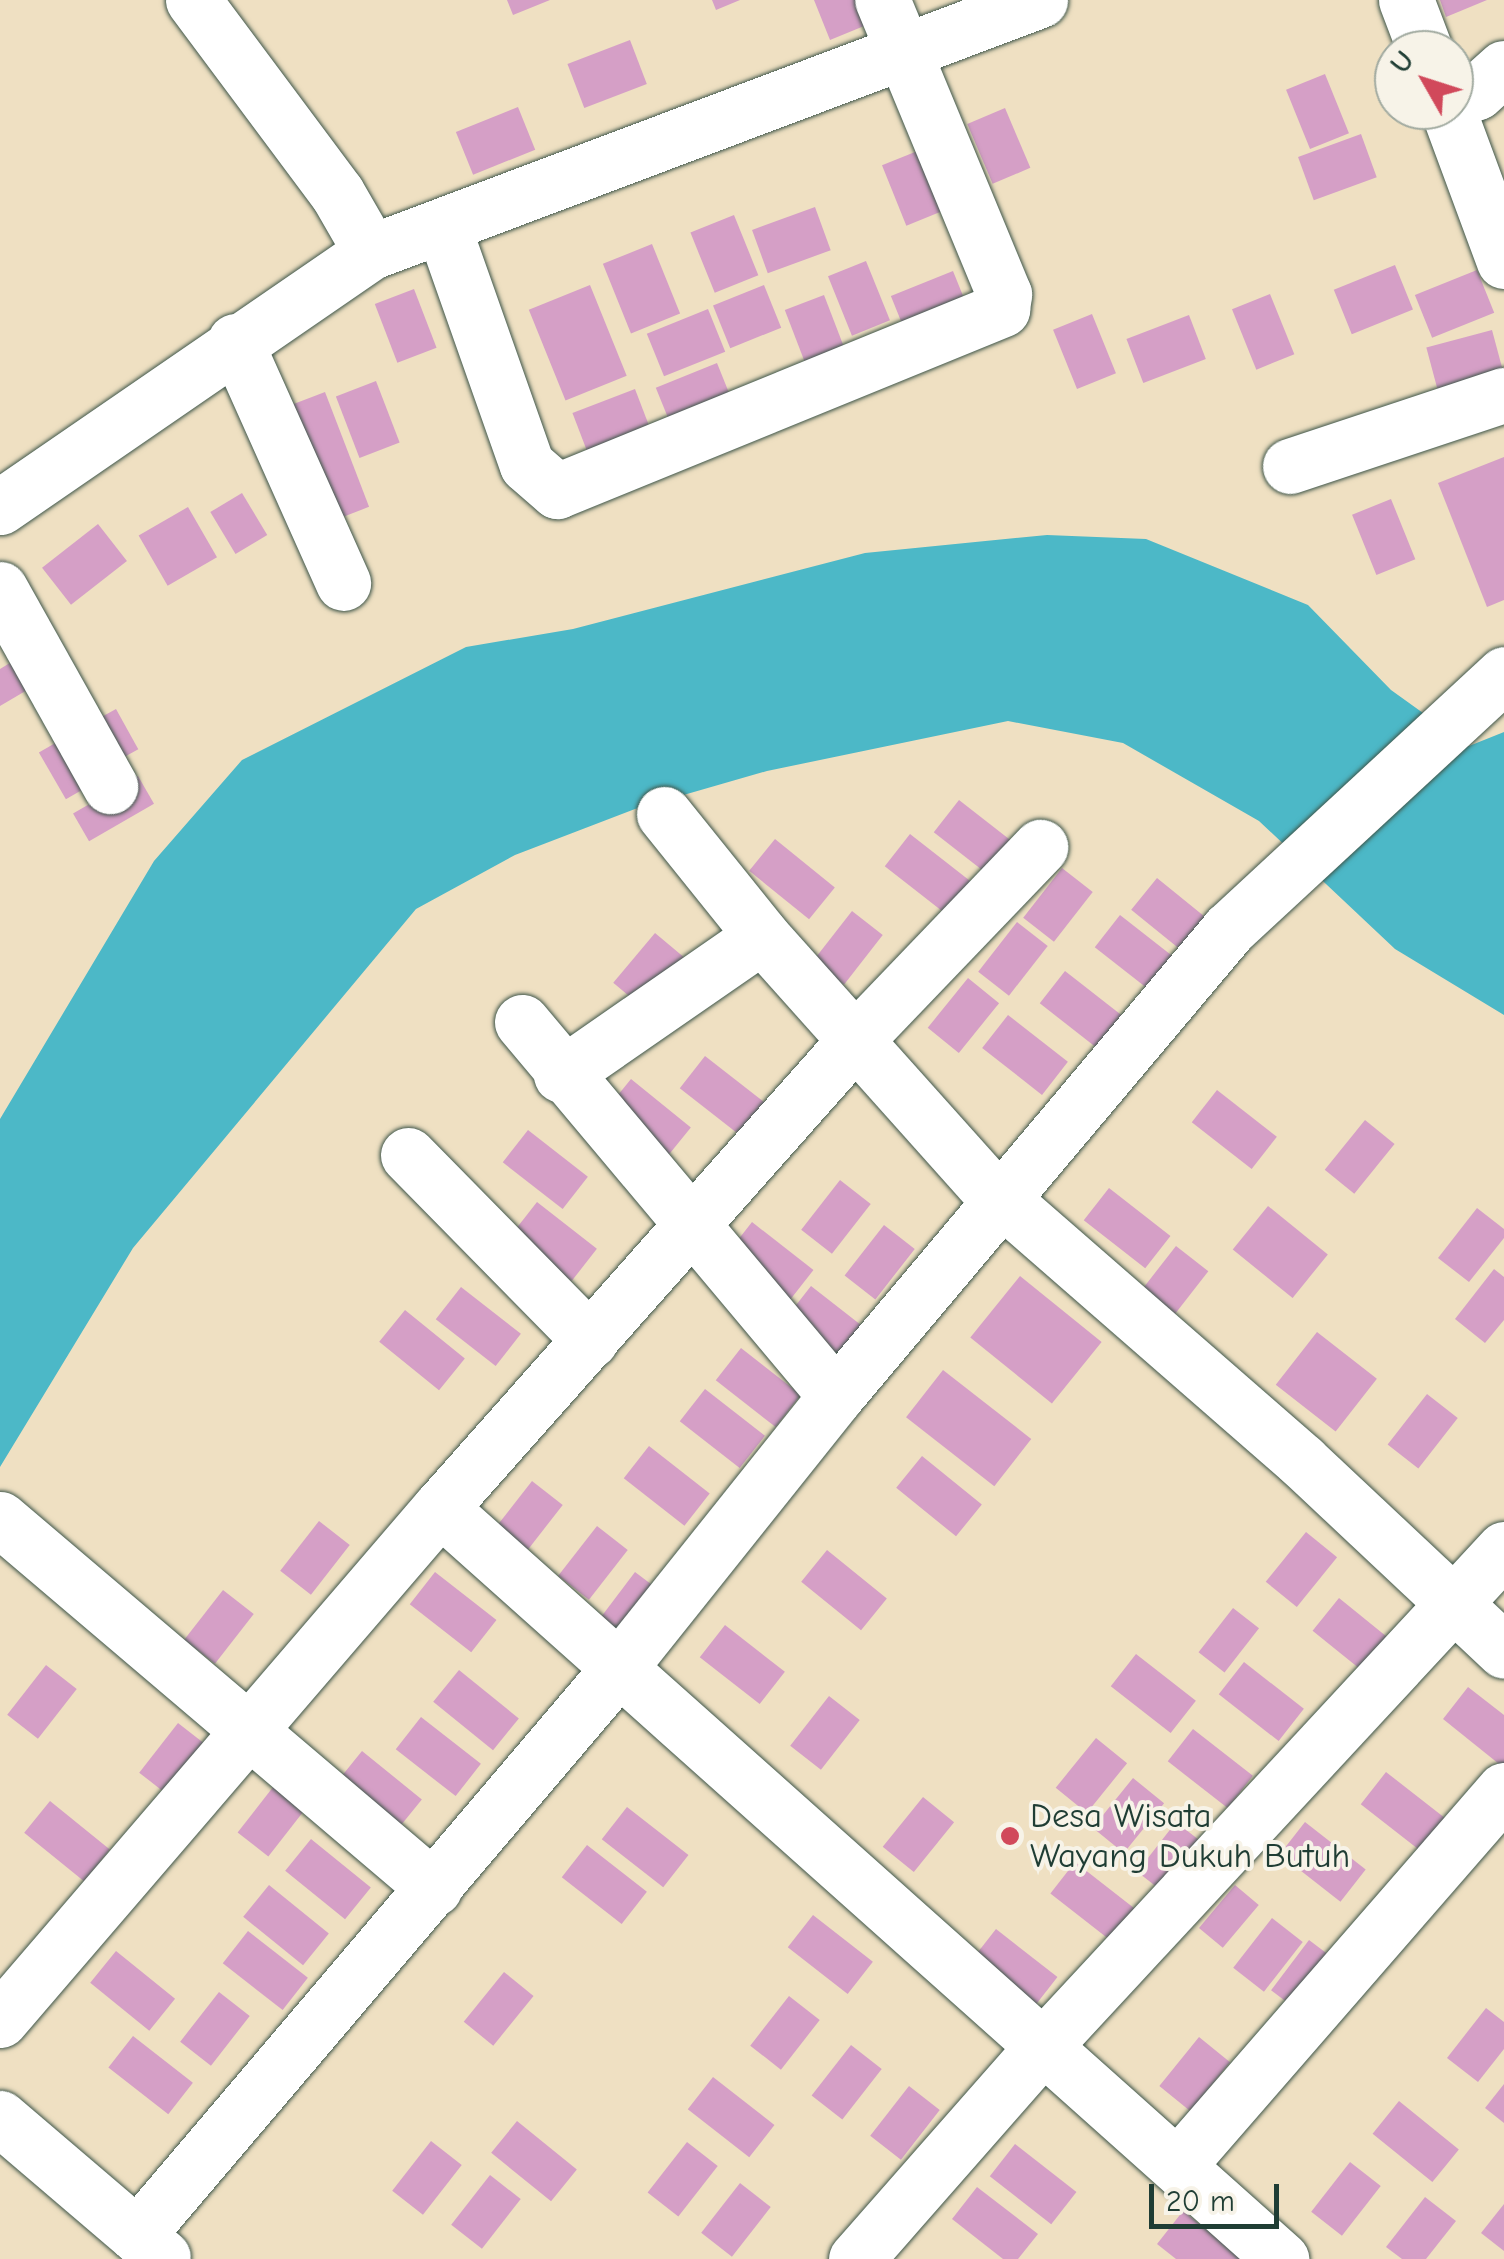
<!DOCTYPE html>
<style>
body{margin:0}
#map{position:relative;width:1504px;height:2259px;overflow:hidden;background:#efe0c2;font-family:"Comic Neue",sans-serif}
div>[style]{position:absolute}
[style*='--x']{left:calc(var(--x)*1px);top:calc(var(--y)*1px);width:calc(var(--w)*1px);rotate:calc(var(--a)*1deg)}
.water>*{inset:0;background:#4cb8c7}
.building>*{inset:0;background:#d59fc6;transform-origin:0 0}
.roads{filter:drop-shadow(0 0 2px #3e5549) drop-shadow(0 0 2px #3e5549)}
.minor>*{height:55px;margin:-27.5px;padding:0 27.5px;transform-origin:27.5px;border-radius:27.5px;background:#fff}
.dots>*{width:28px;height:28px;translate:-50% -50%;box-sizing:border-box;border:5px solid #f7f3e8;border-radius:50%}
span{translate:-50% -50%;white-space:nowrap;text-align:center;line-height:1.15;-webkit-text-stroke:8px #f7f3e8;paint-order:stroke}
.poi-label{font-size:35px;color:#1f3d34}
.left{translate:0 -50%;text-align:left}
.north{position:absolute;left:1374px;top:30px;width:100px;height:100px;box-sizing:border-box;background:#f7f3e8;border:2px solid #a1aaa0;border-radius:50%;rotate:309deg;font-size:28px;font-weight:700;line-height:40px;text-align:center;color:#1f3d34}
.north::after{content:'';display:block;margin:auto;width:35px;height:45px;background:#d1495b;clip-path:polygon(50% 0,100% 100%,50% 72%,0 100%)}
.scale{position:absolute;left:1149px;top:2184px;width:130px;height:45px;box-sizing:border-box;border:5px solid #1f3d34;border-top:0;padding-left:12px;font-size:30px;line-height:35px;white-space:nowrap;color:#1f3d34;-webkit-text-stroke:8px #f7f3e8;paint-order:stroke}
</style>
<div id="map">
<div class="water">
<i style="clip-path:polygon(1047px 535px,1146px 539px,1308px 605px,1391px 690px,1469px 746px,1504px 732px,1504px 1015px,1395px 949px,1259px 821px,1123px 743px,1008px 721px,767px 771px,635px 809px,515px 855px,416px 909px,133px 1248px,0 1467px,0 1119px,154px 861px,242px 760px,466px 647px,573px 629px,865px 553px)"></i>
</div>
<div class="building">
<i style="clip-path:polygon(507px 0,550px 0,513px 15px)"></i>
<i style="clip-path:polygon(712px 0,740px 0,716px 10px)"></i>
<i style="clip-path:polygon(814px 0,859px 0,869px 24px,830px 40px)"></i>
<i style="clip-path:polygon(1440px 0,1487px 0,1446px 17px)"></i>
<i style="left:630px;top:40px;width:47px;height:67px;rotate:69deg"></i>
<i style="left:1325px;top:74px;width:64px;height:42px;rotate:68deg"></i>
<i style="left:518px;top:107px;width:46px;height:67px;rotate:68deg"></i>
<i style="left:1005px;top:108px;width:65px;height:41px;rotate:67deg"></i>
<i style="left:1361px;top:134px;width:46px;height:67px;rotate:70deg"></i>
<i style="left:920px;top:150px;width:65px;height:41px;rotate:68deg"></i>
<i style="left:815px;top:207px;width:46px;height:67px;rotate:70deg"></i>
<i style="left:734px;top:215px;width:65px;height:47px;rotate:68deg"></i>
<i style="left:652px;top:244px;width:75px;height:53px;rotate:68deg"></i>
<i style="left:866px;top:261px;width:64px;height:41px;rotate:68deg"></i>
<i style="left:1395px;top:265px;width:48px;height:66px;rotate:68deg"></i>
<i style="left:1477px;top:270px;width:46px;height:67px;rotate:68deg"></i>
<i style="left:953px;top:271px;width:46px;height:67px;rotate:68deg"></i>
<i style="left:590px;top:285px;width:98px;height:66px;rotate:68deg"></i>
<i style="left:764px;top:285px;width:46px;height:55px;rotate:68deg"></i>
<i style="left:414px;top:289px;width:63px;height:42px;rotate:69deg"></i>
<i style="left:1270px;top:294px;width:65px;height:41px;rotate:68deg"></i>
<i style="left:824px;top:295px;width:64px;height:42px;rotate:69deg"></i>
<i style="left:708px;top:309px;width:46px;height:66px;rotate:68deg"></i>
<i style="left:1092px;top:314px;width:64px;height:42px;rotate:68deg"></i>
<i style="left:1189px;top:315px;width:47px;height:67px;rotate:69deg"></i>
<i style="left:1492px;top:330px;width:48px;height:68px;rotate:75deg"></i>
<i style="left:717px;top:363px;width:46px;height:66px;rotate:68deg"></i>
<i style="left:376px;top:381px;width:66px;height:43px;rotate:69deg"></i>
<i style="left:635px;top:389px;width:47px;height:67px;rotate:69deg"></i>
<i style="left:325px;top:392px;width:123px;height:42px;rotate:69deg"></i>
<i style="clip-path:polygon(1504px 457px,1504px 600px,1487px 607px,1438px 483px)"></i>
<i style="left:242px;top:493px;width:49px;height:37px;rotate:59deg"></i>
<i style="left:1391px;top:499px;width:65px;height:42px;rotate:68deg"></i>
<i style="left:188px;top:507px;width:58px;height:57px;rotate:60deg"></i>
<i style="left:98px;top:524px;width:47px;height:71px;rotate:52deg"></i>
<i style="clip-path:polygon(18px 658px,34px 686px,0 706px,0 669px)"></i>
<i style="left:116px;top:709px;width:46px;height:29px;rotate:61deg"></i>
<i style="left:64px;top:738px;width:54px;height:29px;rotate:60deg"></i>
<i style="left:138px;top:776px;width:32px;height:75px;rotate:60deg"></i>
<i style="left:959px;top:800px;width:76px;height:41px;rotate:38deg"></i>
<i style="left:910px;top:834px;width:78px;height:41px;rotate:38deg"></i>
<i style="left:775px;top:839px;width:77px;height:41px;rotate:39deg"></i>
<i style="left:1062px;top:868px;width:39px;height:63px;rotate:38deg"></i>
<i style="left:1157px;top:878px;width:77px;height:41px;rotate:39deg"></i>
<i style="left:852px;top:911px;width:39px;height:63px;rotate:38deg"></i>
<i style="left:1120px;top:915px;width:77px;height:41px;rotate:38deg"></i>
<i style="left:1017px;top:922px;width:39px;height:63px;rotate:38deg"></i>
<i style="left:655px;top:933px;width:39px;height:65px;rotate:40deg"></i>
<i style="left:1065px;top:971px;width:77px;height:41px;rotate:38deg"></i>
<i style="left:968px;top:978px;width:40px;height:64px;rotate:39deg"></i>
<i style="left:1008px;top:1015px;width:76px;height:42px;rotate:38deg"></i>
<i style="left:705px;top:1056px;width:78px;height:41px;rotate:38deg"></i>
<i style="left:631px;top:1079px;width:77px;height:41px;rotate:39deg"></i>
<i style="left:1217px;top:1090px;width:76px;height:41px;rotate:38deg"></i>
<i style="left:1365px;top:1120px;width:38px;height:64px;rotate:39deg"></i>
<i style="left:528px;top:1130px;width:76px;height:41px;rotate:38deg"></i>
<i style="left:840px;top:1180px;width:39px;height:63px;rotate:38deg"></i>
<i style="left:1109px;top:1188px;width:78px;height:41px;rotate:38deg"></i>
<i style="left:537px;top:1202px;width:76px;height:41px;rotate:38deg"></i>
<i style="left:1268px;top:1206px;width:77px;height:56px;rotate:39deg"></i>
<i style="clip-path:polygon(1477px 1208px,1504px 1229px,1504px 1238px,1469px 1282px,1438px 1258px)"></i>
<i style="left:752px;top:1222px;width:78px;height:42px;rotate:38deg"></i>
<i style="left:884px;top:1225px;width:39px;height:64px;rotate:38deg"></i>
<i style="left:1176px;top:1246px;width:41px;height:63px;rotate:38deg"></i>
<i style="clip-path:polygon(1494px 1269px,1504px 1277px,1504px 1320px,1485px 1343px,1455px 1319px)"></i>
<i style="left:1020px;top:1276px;width:105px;height:79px;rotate:39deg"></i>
<i style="left:811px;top:1286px;width:78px;height:41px;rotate:38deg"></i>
<i style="left:461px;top:1287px;width:76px;height:41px;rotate:38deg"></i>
<i style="left:405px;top:1310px;width:77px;height:41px;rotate:39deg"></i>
<i style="left:1317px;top:1332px;width:76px;height:67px;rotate:38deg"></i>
<i style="left:741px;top:1348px;width:76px;height:41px;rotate:38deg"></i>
<i style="left:943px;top:1370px;width:112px;height:60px;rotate:38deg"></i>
<i style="left:705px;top:1389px;width:76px;height:41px;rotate:38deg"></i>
<i style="left:1427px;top:1394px;width:39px;height:64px;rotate:38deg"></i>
<i style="left:649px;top:1446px;width:77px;height:41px;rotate:38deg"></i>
<i style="left:922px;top:1456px;width:77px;height:41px;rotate:39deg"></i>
<i style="left:532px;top:1481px;width:39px;height:63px;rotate:38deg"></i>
<i style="left:319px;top:1521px;width:39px;height:63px;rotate:38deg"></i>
<i style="left:597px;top:1526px;width:39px;height:63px;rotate:38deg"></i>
<i style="left:1306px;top:1532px;width:40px;height:64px;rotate:39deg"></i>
<i style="left:827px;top:1550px;width:77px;height:41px;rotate:39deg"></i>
<i style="left:435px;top:1572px;width:78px;height:41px;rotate:38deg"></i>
<i style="left:635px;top:1572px;width:39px;height:63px;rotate:37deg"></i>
<i style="left:223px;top:1590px;width:39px;height:63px;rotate:38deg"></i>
<i style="left:1339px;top:1598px;width:77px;height:42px;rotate:39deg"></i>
<i style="left:1233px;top:1608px;width:33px;height:56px;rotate:38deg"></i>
<i style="left:725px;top:1625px;width:76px;height:41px;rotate:38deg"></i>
<i style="left:1136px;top:1654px;width:76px;height:41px;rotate:38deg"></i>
<i style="left:1244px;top:1662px;width:76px;height:41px;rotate:38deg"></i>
<i style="left:46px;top:1665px;width:39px;height:63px;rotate:38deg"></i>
<i style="left:459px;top:1670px;width:77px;height:41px;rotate:39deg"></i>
<i style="clip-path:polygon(1468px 1687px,1504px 1715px,1504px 1768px,1443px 1719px)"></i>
<i style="left:829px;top:1696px;width:39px;height:63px;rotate:38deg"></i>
<i style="left:421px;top:1717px;width:76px;height:41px;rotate:38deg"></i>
<i style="left:178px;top:1723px;width:39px;height:63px;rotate:38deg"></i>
<i style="left:1193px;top:1729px;width:76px;height:41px;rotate:38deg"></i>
<i style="left:1096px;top:1738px;width:40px;height:64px;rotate:39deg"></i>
<i style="left:362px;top:1751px;width:77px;height:41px;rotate:39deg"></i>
<i style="left:1386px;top:1772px;width:76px;height:41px;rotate:38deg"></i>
<i style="left:1133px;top:1778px;width:40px;height:64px;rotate:39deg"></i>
<i style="left:277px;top:1782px;width:39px;height:64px;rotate:38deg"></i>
<i style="left:923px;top:1797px;width:40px;height:64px;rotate:39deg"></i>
<i style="left:50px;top:1801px;width:77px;height:41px;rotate:39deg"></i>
<i style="left:627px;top:1807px;width:78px;height:41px;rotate:38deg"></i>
<i style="left:1176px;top:1822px;width:39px;height:63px;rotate:38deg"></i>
<i style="left:1305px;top:1822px;width:77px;height:41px;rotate:38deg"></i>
<i style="left:311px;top:1839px;width:77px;height:41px;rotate:39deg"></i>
<i style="left:587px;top:1845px;width:76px;height:41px;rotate:38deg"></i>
<i style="left:1075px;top:1862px;width:76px;height:40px;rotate:38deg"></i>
<i style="left:269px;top:1885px;width:77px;height:41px;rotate:39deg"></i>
<i style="left:1235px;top:1885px;width:31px;height:56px;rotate:40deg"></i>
<i style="left:813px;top:1915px;width:76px;height:41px;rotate:38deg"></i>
<i style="left:1272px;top:1918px;width:39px;height:63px;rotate:38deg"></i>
<i style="left:996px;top:1929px;width:78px;height:41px;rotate:38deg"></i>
<i style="left:248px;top:1931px;width:76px;height:41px;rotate:38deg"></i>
<i style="left:1309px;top:1940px;width:39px;height:63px;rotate:37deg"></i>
<i style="left:116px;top:1951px;width:76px;height:41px;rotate:39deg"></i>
<i style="left:504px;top:1972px;width:38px;height:64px;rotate:39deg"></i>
<i style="left:219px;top:1992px;width:39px;height:63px;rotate:38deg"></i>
<i style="left:789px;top:1996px;width:39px;height:63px;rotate:38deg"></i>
<i style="clip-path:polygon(1486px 2008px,1504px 2022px,1504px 2049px,1478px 2082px,1447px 2058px)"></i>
<i style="left:133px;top:2036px;width:76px;height:40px;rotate:38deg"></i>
<i style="left:1199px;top:2037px;width:40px;height:63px;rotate:39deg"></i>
<i style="left:851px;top:2045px;width:39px;height:64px;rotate:38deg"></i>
<i style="left:713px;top:2077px;width:78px;height:41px;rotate:38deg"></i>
<i style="clip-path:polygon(1504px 2084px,1504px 2123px,1485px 2108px)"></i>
<i style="left:909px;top:2086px;width:39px;height:63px;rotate:38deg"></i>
<i style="left:1399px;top:2101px;width:77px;height:42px;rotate:39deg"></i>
<i style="left:517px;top:2121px;width:77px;height:41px;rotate:39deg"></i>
<i style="left:431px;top:2141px;width:39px;height:63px;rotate:38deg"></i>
<i style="left:687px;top:2142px;width:39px;height:64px;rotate:38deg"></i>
<i style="left:1015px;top:2144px;width:78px;height:41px;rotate:38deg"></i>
<i style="left:1350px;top:2162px;width:39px;height:63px;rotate:38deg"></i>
<i style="left:490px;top:2175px;width:39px;height:63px;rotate:38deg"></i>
<i style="left:740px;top:2183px;width:39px;height:63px;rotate:38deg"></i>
<i style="clip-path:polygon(977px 2187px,1038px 2234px,1018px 2259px,1003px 2259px,952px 2219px)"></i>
<i style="clip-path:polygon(1425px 2197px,1456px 2221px,1426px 2259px,1402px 2259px,1386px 2247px)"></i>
<i style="clip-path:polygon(1504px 2204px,1504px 2251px,1481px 2233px)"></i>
<i style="clip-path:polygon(1183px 2211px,1243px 2259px,1176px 2259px,1157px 2244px)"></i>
</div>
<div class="roads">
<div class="minor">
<i style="--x:193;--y:0;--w:241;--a:53.3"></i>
<i style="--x:337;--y:193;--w:68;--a:60"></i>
<i style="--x:1406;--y:0;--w:53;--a:69.2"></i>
<i style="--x:1454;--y:100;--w:24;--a:-19"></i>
<i style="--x:1477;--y:92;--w:36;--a:-42"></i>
<i style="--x:1448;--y:110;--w:161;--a:69.7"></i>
<i style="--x:443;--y:227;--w:252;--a:70.6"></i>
<i style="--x:527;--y:465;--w:40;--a:41"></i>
<i style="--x:557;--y:491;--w:481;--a:-22.2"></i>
<i style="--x:1002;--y:309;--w:15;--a:-82"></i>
<i style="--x:1004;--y:294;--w:318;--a:-112.5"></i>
<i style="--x:235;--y:341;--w:265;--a:65.9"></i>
<i style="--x:1290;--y:466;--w:225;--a:-18.4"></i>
<i style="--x:0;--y:507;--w:450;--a:-34.5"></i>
<i style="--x:371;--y:252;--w:715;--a:-20.64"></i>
<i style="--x:0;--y:589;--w:226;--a:60.8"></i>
<i style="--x:664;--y:814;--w:156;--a:51.2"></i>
<i style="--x:762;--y:936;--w:360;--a:48.2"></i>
<i style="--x:522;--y:1022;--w:488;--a:50"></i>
<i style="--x:561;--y:1075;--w:244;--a:-34.7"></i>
<i style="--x:408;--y:1155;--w:260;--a:45.5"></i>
<i style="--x:1004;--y:1201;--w:395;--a:41.1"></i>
<i style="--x:1302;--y:1461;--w:277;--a:43.2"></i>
<i style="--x:440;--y:1508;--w:1128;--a:41.76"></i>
<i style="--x:0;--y:1519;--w:570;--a:40.37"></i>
<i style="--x:0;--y:2020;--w:675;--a:-49.33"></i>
<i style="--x:440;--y:1508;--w:628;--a:-48.42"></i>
<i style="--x:857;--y:1038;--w:265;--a:-46.2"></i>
<i style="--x:0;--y:2118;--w:214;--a:40.5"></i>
<i style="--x:1178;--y:2165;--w:497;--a:-49"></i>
<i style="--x:137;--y:2235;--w:743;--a:-49.64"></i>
<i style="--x:618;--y:1669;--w:349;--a:-51.4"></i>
<i style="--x:836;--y:1396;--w:610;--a:-49.92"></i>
<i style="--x:1229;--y:929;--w:375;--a:-42.8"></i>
<i style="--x:856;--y:2259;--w:286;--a:-48.7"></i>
<i style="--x:1045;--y:2044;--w:675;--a:-47.16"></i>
</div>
</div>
<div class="dots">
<i style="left:1010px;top:1836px;background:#d1495b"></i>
</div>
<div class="poi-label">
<span class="left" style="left:1030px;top:1836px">Desa Wisata<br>Wayang Dukuh Butuh</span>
</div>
<div class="north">U</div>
<div class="scale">20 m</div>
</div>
